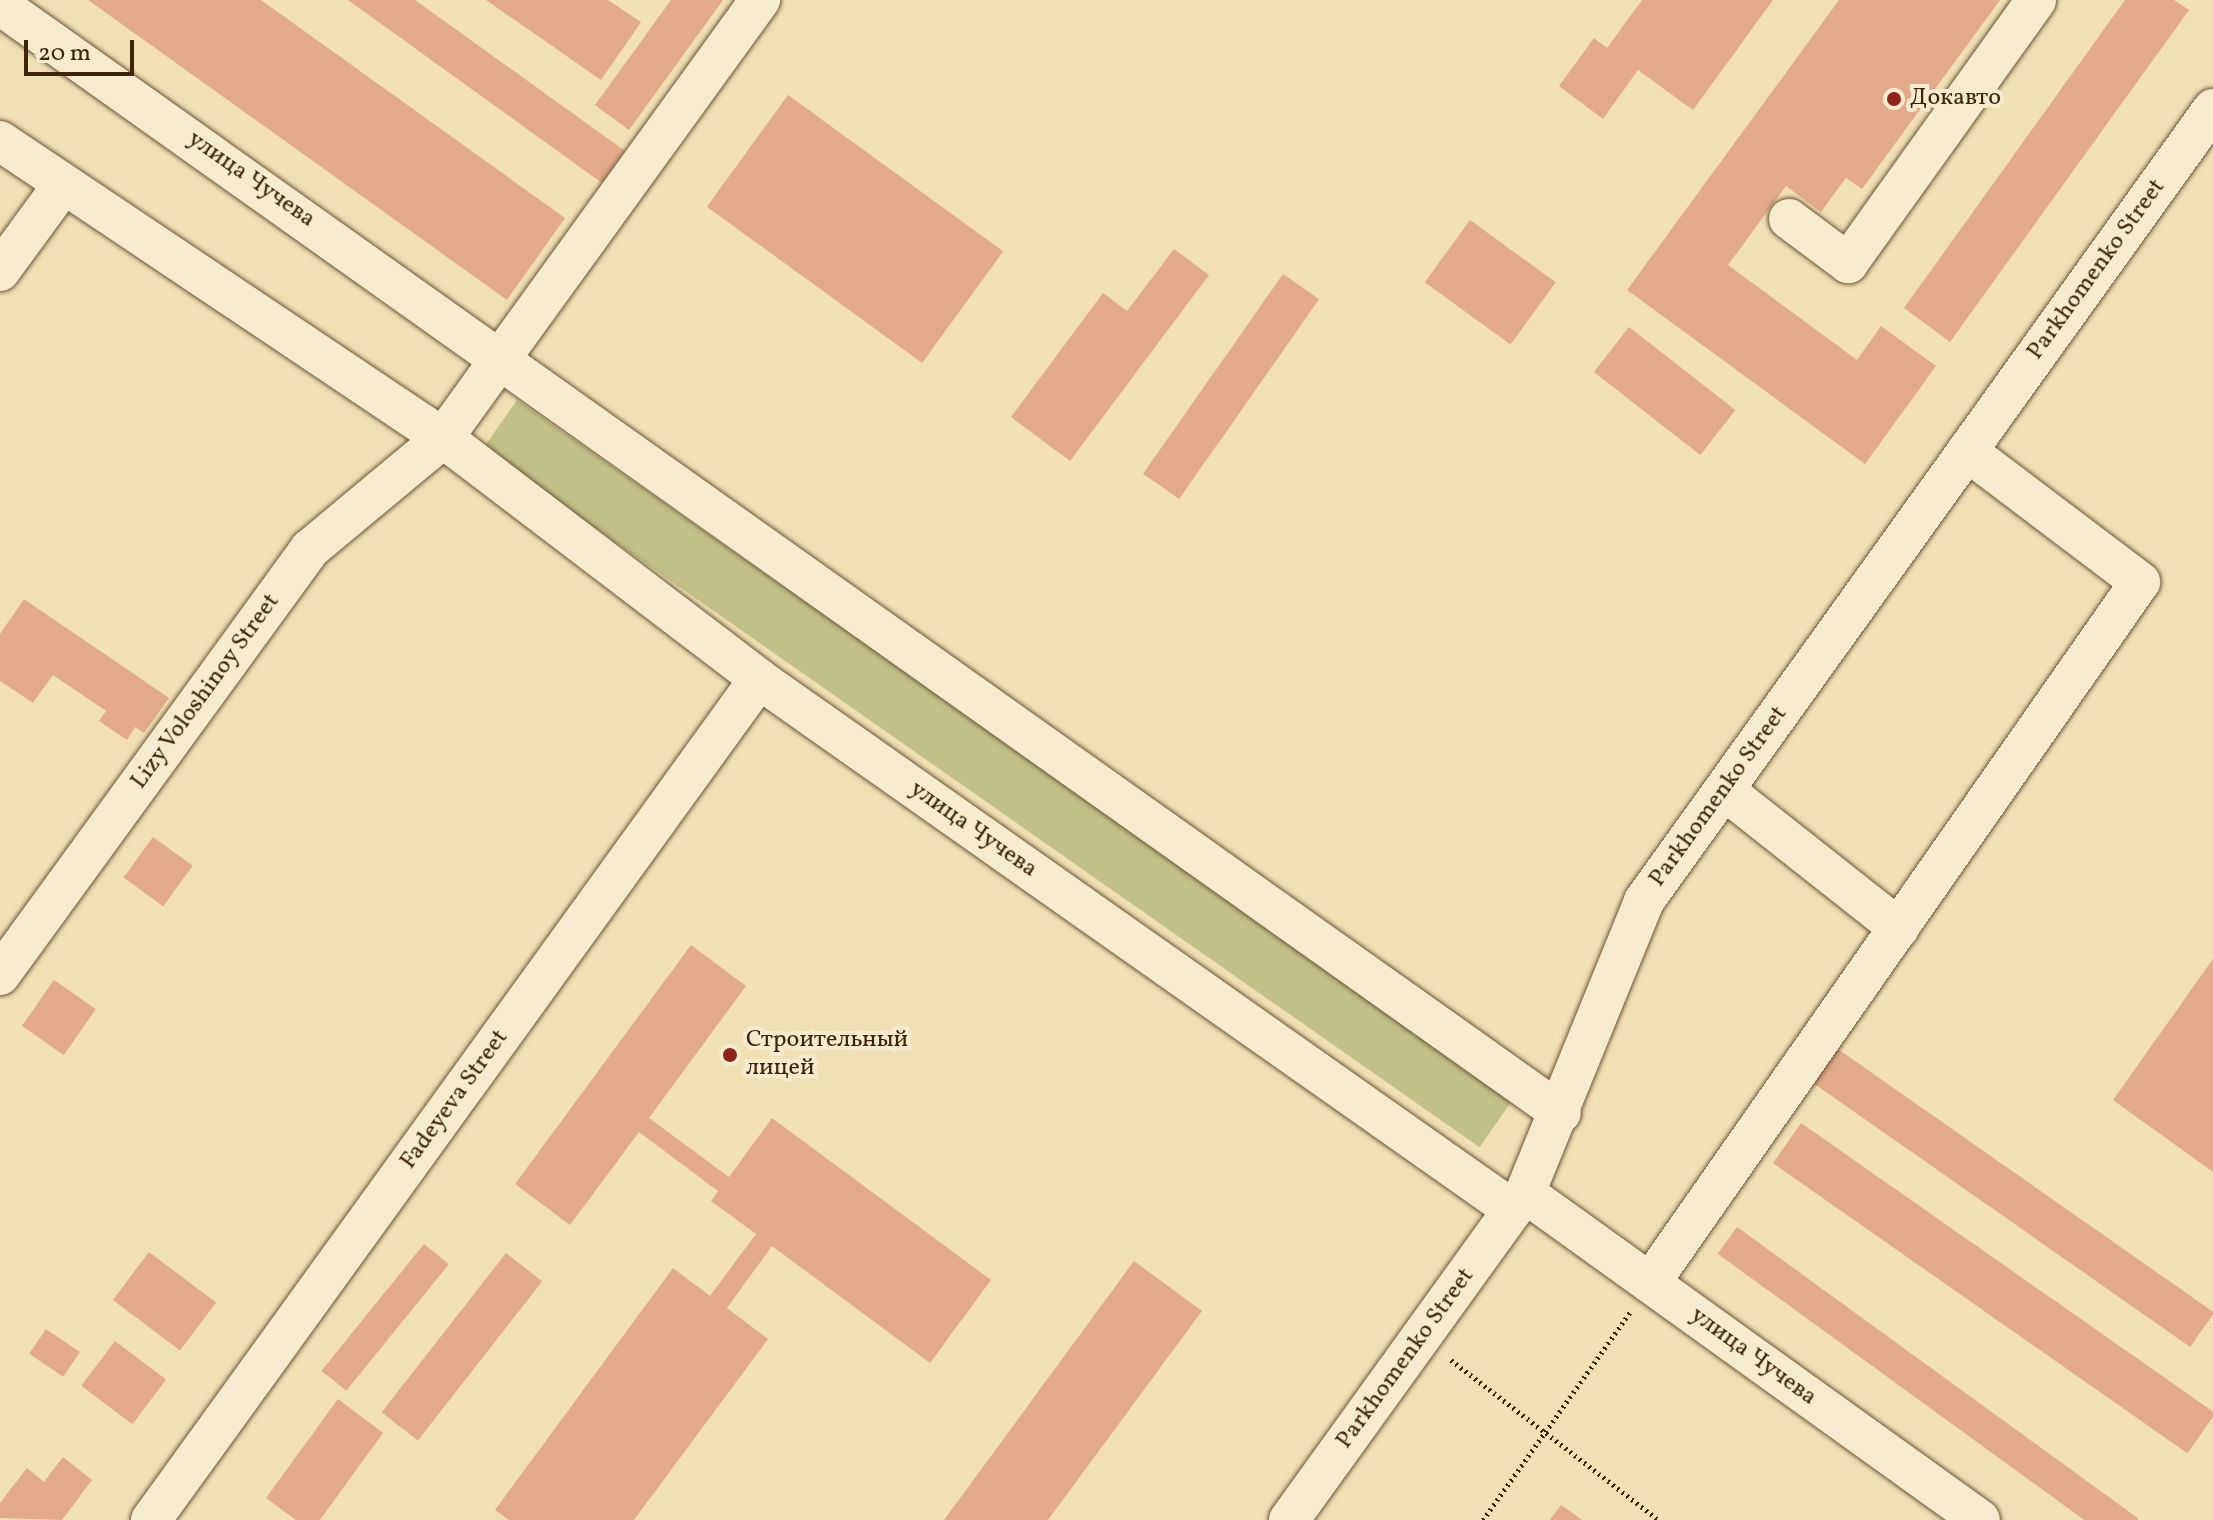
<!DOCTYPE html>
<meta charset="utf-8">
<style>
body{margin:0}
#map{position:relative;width:2213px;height:1520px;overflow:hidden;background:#f1e0b4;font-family:Vollkorn,serif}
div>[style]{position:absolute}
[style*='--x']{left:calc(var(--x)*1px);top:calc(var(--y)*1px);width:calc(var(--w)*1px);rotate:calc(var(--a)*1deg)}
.green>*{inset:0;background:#c1c088;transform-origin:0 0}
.building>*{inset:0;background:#e2aa89;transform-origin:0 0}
.path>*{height:5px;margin-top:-2.5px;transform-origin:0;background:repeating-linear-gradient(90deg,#3e2509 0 2px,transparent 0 6px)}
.roads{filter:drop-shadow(0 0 2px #6b5434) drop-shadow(0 0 2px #6b5434)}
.minor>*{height:40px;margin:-20px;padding:0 20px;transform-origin:20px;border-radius:20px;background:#f6ebce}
.dots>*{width:22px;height:22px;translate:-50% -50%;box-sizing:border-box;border:4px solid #f6ebce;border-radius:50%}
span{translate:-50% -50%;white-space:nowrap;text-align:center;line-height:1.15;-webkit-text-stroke:8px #f6ebce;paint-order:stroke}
.poi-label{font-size:24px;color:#3e2509}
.left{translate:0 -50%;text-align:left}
.street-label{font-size:24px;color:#3e2509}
.scale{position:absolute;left:24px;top:40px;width:110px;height:36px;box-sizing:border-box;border:4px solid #3e2509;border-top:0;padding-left:10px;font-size:24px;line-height:28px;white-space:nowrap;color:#3e2509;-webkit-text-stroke:6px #f6ebce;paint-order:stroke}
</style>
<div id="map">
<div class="green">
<i style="left:517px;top:400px;width:1217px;height:60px;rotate:35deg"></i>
</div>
<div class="building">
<i style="clip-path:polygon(88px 0,261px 0,565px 218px,507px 300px)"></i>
<i style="clip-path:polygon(348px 0,415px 0,625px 151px,602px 183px)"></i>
<i style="clip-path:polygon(486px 0,608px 0,641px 22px,601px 80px)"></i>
<i style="clip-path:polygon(671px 0,723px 0,629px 130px,595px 105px)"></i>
<i style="clip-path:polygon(1642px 0,1773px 0,1693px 110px,1638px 70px,1603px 119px,1559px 86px,1594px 38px,1607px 48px)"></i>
<i style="clip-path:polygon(1839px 0,2000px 0,1862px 189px,1846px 178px,1821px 212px,1786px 186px,1728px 265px,1857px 360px,1881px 326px,1936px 366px,1865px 464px,1627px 290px)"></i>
<i style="clip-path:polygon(2125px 0,2174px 0,2189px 10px,1950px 342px,1904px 308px)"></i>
<i style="left:788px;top:95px;width:266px;height:138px;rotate:36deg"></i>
<i style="left:1470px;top:220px;width:106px;height:77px;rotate:36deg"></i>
<i style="clip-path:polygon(1174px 249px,1209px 275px,1070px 461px,1011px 417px,1103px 293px,1127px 311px)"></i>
<i style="left:1283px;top:274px;width:44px;height:244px;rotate:35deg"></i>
<i style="left:1629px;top:327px;width:135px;height:57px;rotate:38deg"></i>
<i style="clip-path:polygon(24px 599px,169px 698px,144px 733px,135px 727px,127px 740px,99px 721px,106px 711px,53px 675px,33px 703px,0 681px,0 634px)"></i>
<i style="left:153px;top:837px;width:49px;height:50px;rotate:36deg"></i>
<i style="clip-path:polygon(691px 945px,746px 986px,649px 1118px,729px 1177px,772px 1118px,991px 1280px,930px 1363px,772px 1246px,727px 1308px,768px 1339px,634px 1520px,509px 1520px,495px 1510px,673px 1268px,710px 1296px,756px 1234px,711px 1201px,718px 1191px,639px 1132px,570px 1225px,515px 1184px)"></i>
<i style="clip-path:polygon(2213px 959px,2213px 1172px,2113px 1100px)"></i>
<i style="left:54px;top:980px;width:51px;height:56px;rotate:35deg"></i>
<i style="left:1835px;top:1047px;width:463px;height:42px;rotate:35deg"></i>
<i style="left:1801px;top:1123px;width:506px;height:49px;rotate:35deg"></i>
<i style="left:1737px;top:1227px;width:496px;height:33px;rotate:36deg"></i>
<i style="left:424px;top:1244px;width:32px;height:163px;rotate:39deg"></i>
<i style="left:149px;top:1252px;width:84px;height:60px;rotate:37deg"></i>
<i style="left:506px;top:1253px;width:46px;height:202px;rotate:38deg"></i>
<i style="clip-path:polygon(1134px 1261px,1202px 1311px,1048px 1520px,944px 1520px)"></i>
<i style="left:46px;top:1329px;width:41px;height:30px;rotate:34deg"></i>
<i style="left:115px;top:1341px;width:64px;height:56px;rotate:37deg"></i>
<i style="clip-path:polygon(338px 1399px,383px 1433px,320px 1520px,296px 1520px,266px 1498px)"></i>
<i style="clip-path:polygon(63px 1457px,92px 1480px,62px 1520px,0 1518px,0 1503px,27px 1468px,44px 1482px)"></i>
<i style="clip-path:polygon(1561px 1505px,1582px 1520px,1550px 1520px)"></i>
</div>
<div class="path">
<i style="--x:1451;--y:1360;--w:262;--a:37.6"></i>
<i style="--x:1483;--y:1520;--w:255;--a:-54.7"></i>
</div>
<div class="roads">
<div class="minor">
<i style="--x:0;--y:5;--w:1914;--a:35.37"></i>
<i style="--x:0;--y:141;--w:533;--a:33.84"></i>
<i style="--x:443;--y:438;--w:397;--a:37.3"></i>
<i style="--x:759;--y:679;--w:922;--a:35.15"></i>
<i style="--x:1789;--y:219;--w:74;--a:36.7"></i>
<i style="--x:1848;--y:263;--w:323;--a:-54.4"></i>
<i style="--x:0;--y:271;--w:105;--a:-53.9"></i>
<i style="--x:1724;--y:790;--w:223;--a:38.3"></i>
<i style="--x:0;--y:975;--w:527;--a:-53.96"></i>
<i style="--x:310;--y:549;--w:173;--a:-39.8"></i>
<i style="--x:443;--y:438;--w:541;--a:-54.11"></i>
<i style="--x:1525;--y:1193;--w:560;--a:35.7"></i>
<i style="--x:1650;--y:1283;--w:855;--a:-55.05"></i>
<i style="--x:2140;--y:582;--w:217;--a:-142.9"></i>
<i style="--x:151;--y:1520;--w:1038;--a:-54.13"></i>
<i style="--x:1289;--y:1520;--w:403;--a:-54.2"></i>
<i style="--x:1525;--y:1193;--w:315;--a:-67.8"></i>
<i style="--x:1644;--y:901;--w:975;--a:-54.31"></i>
</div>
</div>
<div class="dots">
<i style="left:1894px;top:99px;background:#8f2418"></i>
<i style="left:730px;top:1055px;background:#8f2418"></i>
</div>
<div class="poi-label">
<span class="left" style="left:1910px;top:99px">Докавто</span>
<span class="left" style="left:746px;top:1055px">Строительный<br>лицей</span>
</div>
<div class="street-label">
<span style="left:251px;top:180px;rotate:35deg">улица Чучева</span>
<span style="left:2097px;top:270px;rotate:-54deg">Parkhomenko Street</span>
<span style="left:206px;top:692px;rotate:-54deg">Lizy Voloshinoy Street</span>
<span style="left:1719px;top:797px;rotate:-54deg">Parkhomenko Street</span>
<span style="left:973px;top:830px;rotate:35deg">улица Чучева</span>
<span style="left:455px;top:1100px;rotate:-54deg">Fadeyeva Street</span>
<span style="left:1753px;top:1357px;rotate:36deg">улица Чучева</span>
<span style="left:1406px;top:1359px;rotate:-54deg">Parkhomenko Street</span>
</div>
<div class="scale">20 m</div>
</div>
